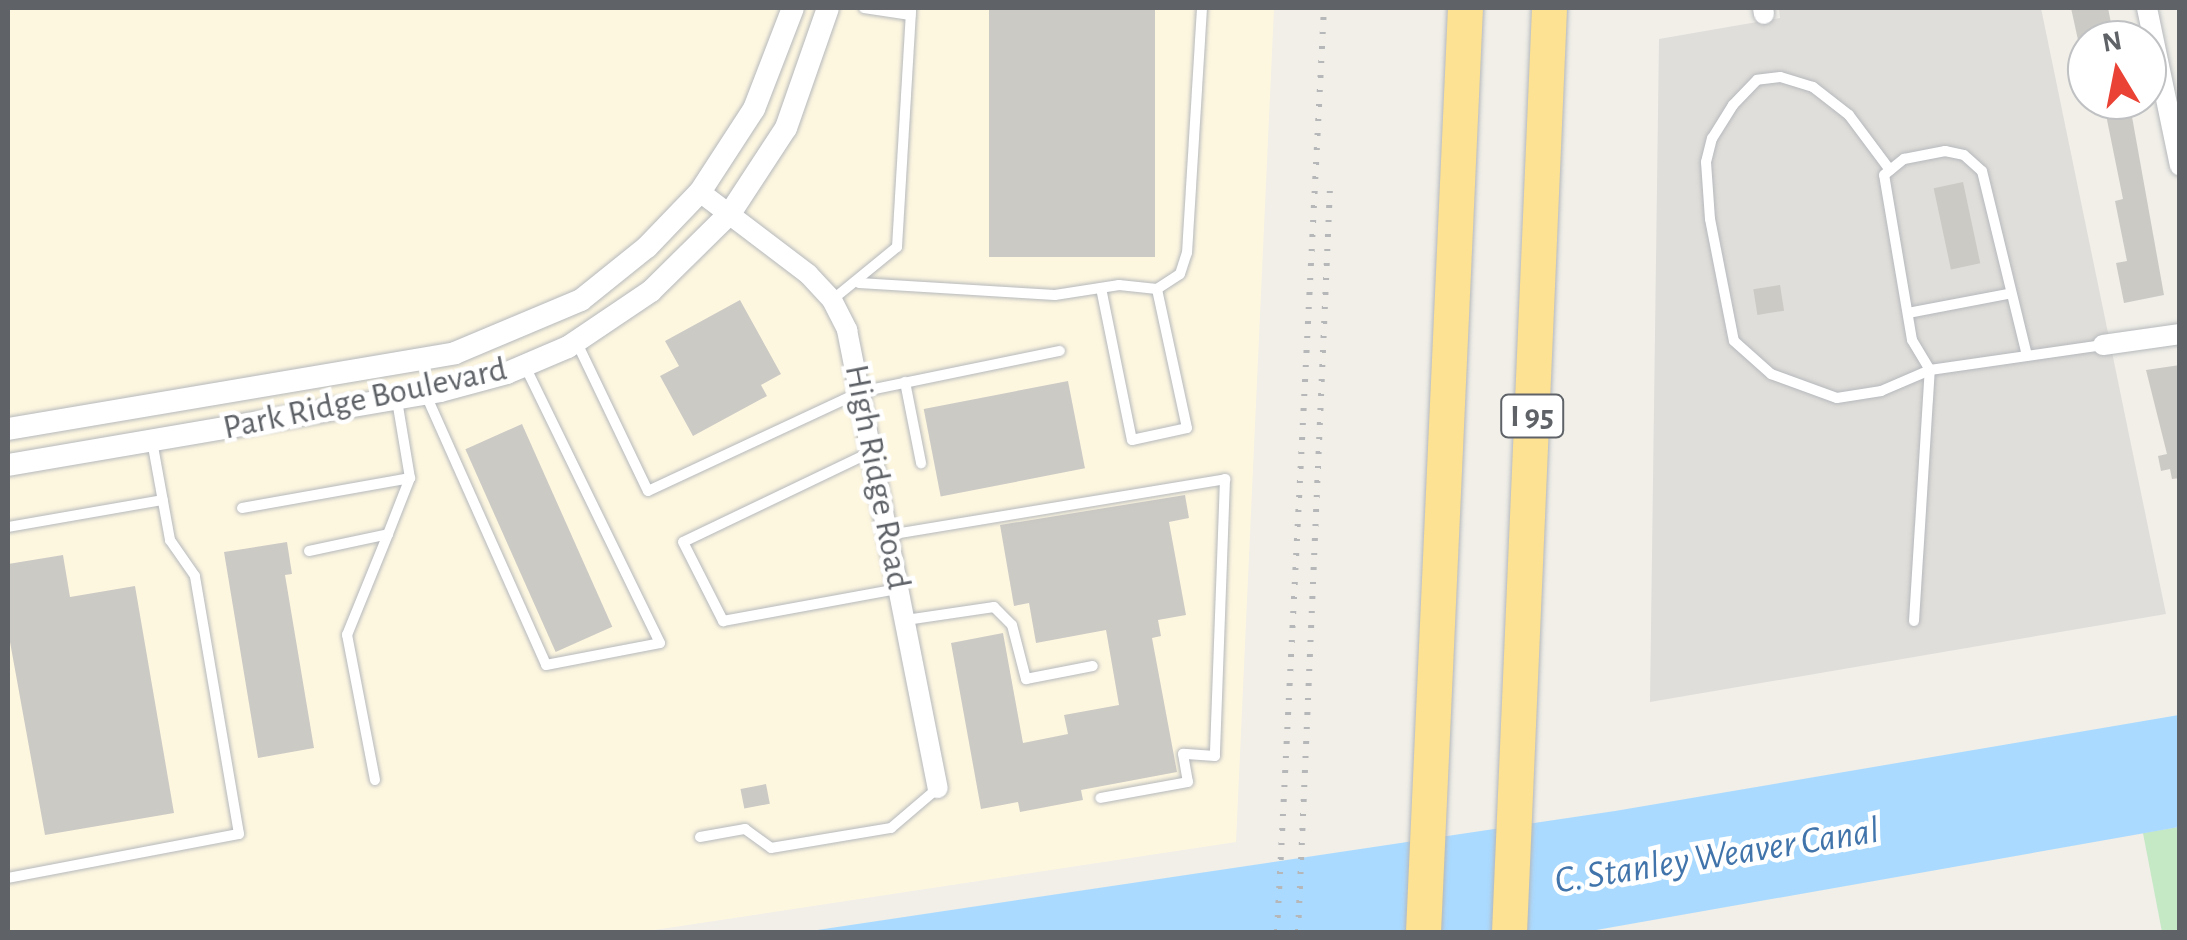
<!DOCTYPE html>
<style>
body{margin:0}
#map{position:relative;width:2187px;height:940px;overflow:hidden;background:#f1efe8;font-family:"Alegreya Sans",sans-serif}
div>[style]{position:absolute}
[style*='--x']{left:calc(var(--x)*1px);top:calc(var(--y)*1px);width:calc(var(--w)*1px);rotate:calc(var(--a)*1deg)}
.commercial>*{inset:0;background:#fef7e0}
.industrial>*{inset:0;background:#e0deda}
.green>*{inset:0;background:#c5e8c5}
.water>*{inset:0;background:#aadaff}
.building>*{inset:0;background:#cccac5;transform-origin:0 0}
.roads{filter:drop-shadow(0 0 2px #b5b8bc) drop-shadow(0 0 2px #b5b8bc)}
.service>*{height:10px;margin:-5px;padding:0 5px;transform-origin:5px;border-radius:5px;background:#fff}
.minor>*{height:20px;margin:-10px;padding:0 10px;transform-origin:10px;border-radius:10px;background:#fff}
.tertiary>*{height:22px;margin:-11px;padding:0 11px;transform-origin:11px;border-radius:11px;background:#fff}
.motorway>*{height:35px;margin:-17.5px;padding:0 17.5px;transform-origin:17.5px;border-radius:17.5px;background:#fde293}
.rail>*{height:6px;margin-top:-3px;transform-origin:0;background:repeating-linear-gradient(90deg,#b6b7b8 0 2.5px,transparent 0 14.5px)}
span{translate:-50% -50%;white-space:nowrap;text-align:center;line-height:1.15;-webkit-text-stroke:9px #fff;paint-order:stroke}
.shield-label span{padding:2px 8px;background:#fff;border:2px solid;border-radius:8px;-webkit-text-stroke-width:0}
.shield-label{font-size:32px;color:#5f6368;font-weight:700}
.street-label{font-size:35px;color:#5f6368}
.water-label{font-size:38px;color:#4174aa;font-style:italic}
.frame{position:absolute;inset:0;border:10px solid #5f6368;pointer-events:none}
.north{position:absolute;left:2067px;top:20px;width:100px;height:100px;box-sizing:border-box;background:#fff;border:2px solid #bfc1c3;border-radius:50%;rotate:350deg;font-size:28px;font-weight:700;line-height:40px;text-align:center;color:#5f6368}
.north::after{content:'';display:block;margin:auto;width:35px;height:45px;background:#ea4335;clip-path:polygon(50% 0,100% 100%,50% 72%,0 100%)}
</style>
<div id="map">
<div class="commercial">
<i style="clip-path:polygon(8px 8px,1274px 8px,1236px 842px,641px 932px,8px 932px)"></i>
</div>
<div class="industrial">
<i style="clip-path:polygon(1779px 8px,2041px 8px,2166px 614px,1650px 702px,1659px 39px,1780px 18px)"></i>
</div>
<div class="green">
<i style="clip-path:polygon(2179px 827px,2179px 932px,2162px 932px,2143px 833px)"></i>
</div>
<div class="water">
<i style="clip-path:polygon(2179px 715px,2179px 827px,1585px 932px,804px 932px,1615px 811px)"></i>
</div>
<div class="building">
<i style="left:989px;top:8px;width:166px;height:249px"></i>
<i style="clip-path:polygon(2071px 8px,2108px 8px,2114px 38px,2078px 40px)"></i>
<i style="clip-path:polygon(2103px 100px,2129px 100px,2164px 295px,2124px 303px,2116px 263px,2127px 261px,2115px 201px,2123px 199px)"></i>
<i style="left:1963px;top:182px;width:83px;height:30px;rotate:78deg"></i>
<i style="left:1780px;top:285px;width:26px;height:27px;rotate:81deg"></i>
<i style="clip-path:polygon(740px 300px,781px 374px,761px 385px,767px 396px,693px 436px,660px 376px,679px 366px,665px 341px)"></i>
<i style="clip-path:polygon(2180px 365px,2180px 478px,2172px 479px,2170px 469px,2161px 471px,2158px 456px,2167px 454px,2146px 370px)"></i>
<i style="left:1068px;top:381px;width:89px;height:147px;rotate:79deg"></i>
<i style="left:522px;top:424px;width:222px;height:62px;rotate:66deg"></i>
<i style="clip-path:polygon(1185px 495px,1189px 518px,1169px 522px,1186px 615px,1158px 620px,1161px 636px,1152px 638px,1177px 772px,1081px 790px,1083px 800px,1020px 812px,1018px 802px,981px 809px,951px 643px,1003px 633px,1023px 743px,1068px 734px,1064px 715px,1119px 705px,1106px 630px,1036px 643px,1029px 603px,1014px 606px,1000px 525px)"></i>
<i style="clip-path:polygon(287px 542px,292px 574px,285px 575px,314px 748px,258px 758px,224px 552px)"></i>
<i style="clip-path:polygon(63px 555px,70px 597px,135px 586px,174px 813px,45px 835px,8px 631px,8px 564px)"></i>
<i style="left:766px;top:784px;width:20px;height:26px;rotate:79deg"></i>
</div>
<div class="roads">
<div class="service">
<i style="--x:864;--y:8;--w:47;--a:8.7"></i>
<i style="--x:1890;--y:170;--w:69;--a:-126.7"></i>
<i style="--x:1849;--y:115;--w:46;--a:-142.1"></i>
<i style="--x:1813;--y:87;--w:34;--a:-163"></i>
<i style="--x:1780;--y:77;--w:23;--a:173"></i>
<i style="--x:1757;--y:80;--w:35;--a:134"></i>
<i style="--x:1733;--y:105;--w:39;--a:122"></i>
<i style="--x:1712;--y:138;--w:25;--a:104"></i>
<i style="--x:1706;--y:162;--w:57;--a:86"></i>
<i style="--x:1710;--y:219;--w:124;--a:78.9"></i>
<i style="--x:1734;--y:341;--w:50;--a:41.7"></i>
<i style="--x:1771;--y:374;--w:70;--a:20"></i>
<i style="--x:1837;--y:398;--w:45;--a:-9"></i>
<i style="--x:1881;--y:391;--w:53;--a:-23.2"></i>
<i style="--x:1930;--y:370;--w:35;--a:-121"></i>
<i style="--x:1912;--y:340;--w:167;--a:-99.6"></i>
<i style="--x:1884;--y:175;--w:26;--a:-39"></i>
<i style="--x:1904;--y:159;--w:42;--a:-11"></i>
<i style="--x:1945;--y:151;--w:19;--a:12"></i>
<i style="--x:1964;--y:155;--w:24;--a:42"></i>
<i style="--x:1982;--y:171;--w:190;--a:76.3"></i>
<i style="--x:859;--y:283;--w:196;--a:3.5"></i>
<i style="--x:1055;--y:295;--w:65;--a:-8.9"></i>
<i style="--x:1119;--y:285;--w:38;--a:6"></i>
<i style="--x:1157;--y:289;--w:27;--a:-33"></i>
<i style="--x:1180;--y:274;--w:22;--a:-72"></i>
<i style="--x:1187;--y:253;--w:245;--a:-86.5"></i>
<i style="--x:1101;--y:288;--w:155;--a:78.5"></i>
<i style="--x:1132;--y:440;--w:56;--a:-12.3"></i>
<i style="--x:1187;--y:428;--w:142;--a:-102.2"></i>
<i style="--x:832;--y:300;--w:84;--a:-39.2"></i>
<i style="--x:897;--y:247;--w:239;--a:-86.6"></i>
<i style="--x:1908;--y:313;--w:102;--a:-10.8"></i>
<i style="--x:577;--y:343;--w:164;--a:64.4"></i>
<i style="--x:648;--y:491;--w:234;--a:-25"></i>
<i style="--x:860;--y:392;--w:204;--a:-11.6"></i>
<i style="--x:905;--y:382;--w:83;--a:78.8"></i>
<i style="--x:426;--y:395;--w:295;--a:66"></i>
<i style="--x:546;--y:665;--w:116;--a:-10.9"></i>
<i style="--x:660;--y:643;--w:308;--a:-116"></i>
<i style="--x:871;--y:452;--w:208;--a:154.4"></i>
<i style="--x:683;--y:542;--w:89;--a:63.1"></i>
<i style="--x:723;--y:621;--w:178;--a:-10.4"></i>
<i style="--x:242;--y:508;--w:171;--a:-10.1"></i>
<i style="--x:410;--y:478;--w:79;--a:-99.5"></i>
<i style="--x:8;--y:527;--w:157;--a:-9.9"></i>
<i style="--x:888;--y:535;--w:342;--a:-9.4"></i>
<i style="--x:1225;--y:479;--w:277;--a:92.1"></i>
<i style="--x:1215;--y:756;--w:32;--a:-176"></i>
<i style="--x:1183;--y:754;--w:28;--a:80"></i>
<i style="--x:1188;--y:782;--w:89;--a:169.7"></i>
<i style="--x:309;--y:551;--w:81;--a:-12.1"></i>
<i style="--x:388;--y:534;--w:60;--a:-68.6"></i>
<i style="--x:906;--y:620;--w:89;--a:-8.4"></i>
<i style="--x:994;--y:607;--w:25;--a:45"></i>
<i style="--x:1012;--y:625;--w:56;--a:75.5"></i>
<i style="--x:1026;--y:679;--w:68;--a:-11"></i>
<i style="--x:1914;--y:621;--w:252;--a:-86.4"></i>
<i style="--x:1930;--y:370;--w:175;--a:-8.2"></i>
<i style="--x:375;--y:780;--w:148;--a:-100.9"></i>
<i style="--x:347;--y:635;--w:109;--a:-67.9"></i>
<i style="--x:700;--y:837;--w:46;--a:-10.1"></i>
<i style="--x:745;--y:829;--w:32;--a:36"></i>
<i style="--x:771;--y:848;--w:122;--a:-9.5"></i>
<i style="--x:891;--y:828;--w:62;--a:-40.4"></i>
<i style="--x:8;--y:878;--w:235;--a:-10.8"></i>
<i style="--x:239;--y:834;--w:262;--a:-99.7"></i>
<i style="--x:195;--y:576;--w:44;--a:-124.8"></i>
<i style="--x:170;--y:540;--w:101;--a:-100.3"></i>
</div>
<div class="minor">
<i style="--x:1763;--y:8;--w:6;--a:81"></i>
<i style="--x:2147;--y:8;--w:161;--a:78.2"></i>
<i style="--x:700;--y:192;--w:136;--a:37.2"></i>
<i style="--x:808;--y:274;--w:35;--a:47"></i>
<i style="--x:832;--y:300;--w:34;--a:63"></i>
<i style="--x:847;--y:330;--w:467;--a:78.8"></i>
<i style="--x:2103;--y:345;--w:78;--a:-8.1"></i>
</div>
<div class="tertiary">
<i style="--x:8;--y:429;--w:453;--a:-9.6"></i>
<i style="--x:455;--y:353;--w:137;--a:-22.8"></i>
<i style="--x:581;--y:300;--w:85;--a:-38.8"></i>
<i style="--x:647;--y:247;--w:76;--a:-46.1"></i>
<i style="--x:700;--y:192;--w:99;--a:-57"></i>
<i style="--x:754;--y:109;--w:108;--a:-68.9"></i>
<i style="--x:8;--y:465;--w:438;--a:-9.7"></i>
<i style="--x:440;--y:391;--w:69;--a:-15"></i>
<i style="--x:507;--y:373;--w:66;--a:-23.1"></i>
<i style="--x:568;--y:347;--w:100;--a:-34"></i>
<i style="--x:651;--y:291;--w:112;--a:-44.6"></i>
<i style="--x:731;--y:212;--w:100;--a:-56.8"></i>
<i style="--x:786;--y:128;--w:127;--a:-70.7"></i>
</div>
<div class="motorway">
<i style="--x:1423;--y:932;--w:925;--a:-87.4"></i>
<i style="--x:1509;--y:932;--w:925;--a:-87.52"></i>
</div>
</div>
<div class="rail">
<i style="--x:1277;--y:932;--w:925;--a:-87.09"></i>
<i style="--x:1298;--y:932;--w:745;--a:-87.54"></i>
</div>
<div class="shield-label">
<span style="left:1532px;top:416px">I 95</span>
</div>
<div class="street-label">
<span style="left:365px;top:399px;rotate:-12deg">Park Ridge Boulevard</span>
<span style="left:877px;top:477px;rotate:79deg">High Ridge Road</span>
</div>
<div class="water-label">
<span style="left:1717px;top:857px;rotate:-9deg">C. Stanley Weaver Canal</span>
</div>
<div class="frame"></div>
<div class="north">N</div>
</div>
